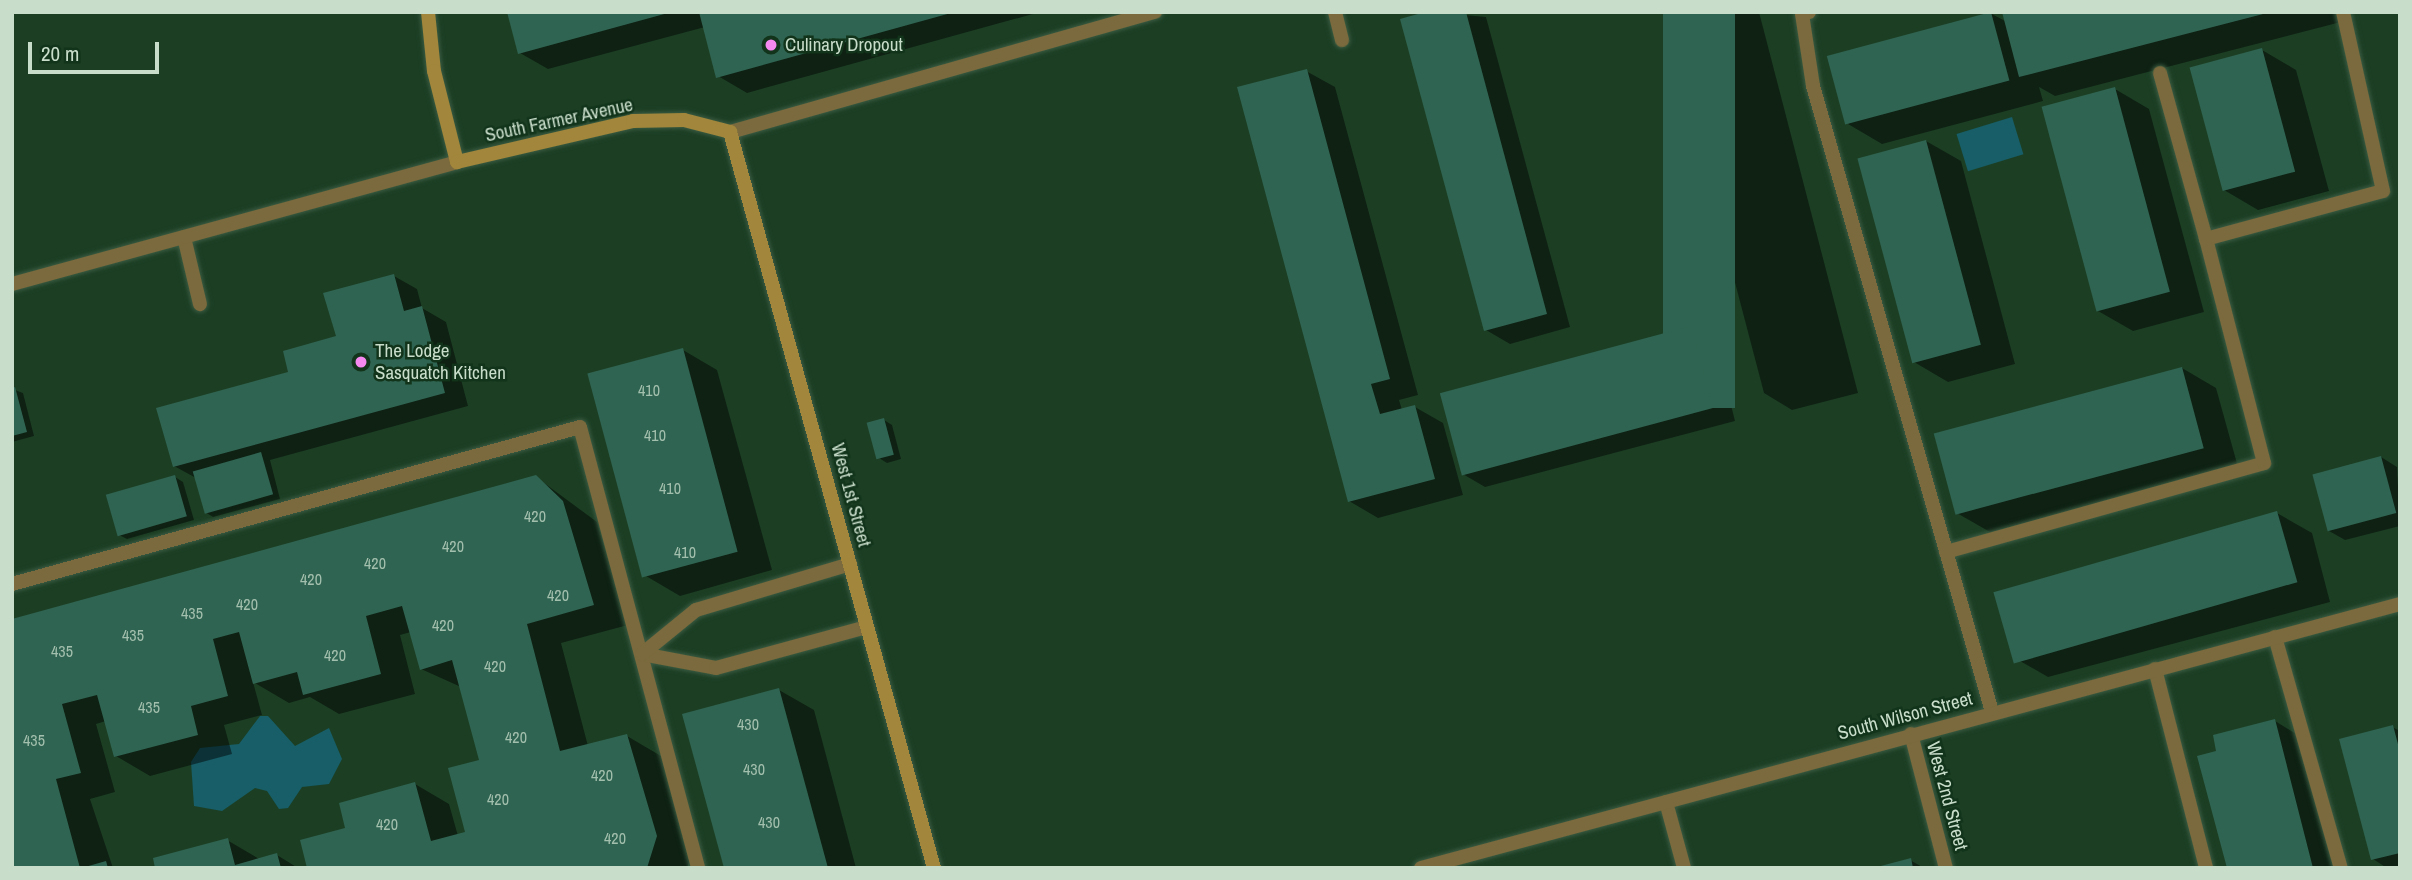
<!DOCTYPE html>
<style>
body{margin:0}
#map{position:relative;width:2412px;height:880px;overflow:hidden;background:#1c3f24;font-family:"Archivo Narrow",sans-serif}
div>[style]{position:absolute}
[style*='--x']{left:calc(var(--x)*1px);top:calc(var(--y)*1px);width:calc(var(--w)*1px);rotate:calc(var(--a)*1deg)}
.water>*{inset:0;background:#175e68;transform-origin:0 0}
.shadow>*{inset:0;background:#0007}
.building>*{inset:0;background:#306452;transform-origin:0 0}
.roads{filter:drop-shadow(0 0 2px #3b5b42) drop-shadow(0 0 2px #3b5b42)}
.lane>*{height:14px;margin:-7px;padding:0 7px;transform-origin:7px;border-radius:7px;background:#7a6a3d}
.street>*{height:14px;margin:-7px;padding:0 7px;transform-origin:7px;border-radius:7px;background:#7a6a3d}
.secondary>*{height:14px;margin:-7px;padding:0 7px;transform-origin:7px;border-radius:7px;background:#a1863b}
.dots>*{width:19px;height:19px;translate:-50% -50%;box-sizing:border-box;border:4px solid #11341a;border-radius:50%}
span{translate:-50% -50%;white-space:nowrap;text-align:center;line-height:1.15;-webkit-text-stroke:5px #11341a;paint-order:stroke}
.number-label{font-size:16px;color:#a3bfad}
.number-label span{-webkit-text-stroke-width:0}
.poi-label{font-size:19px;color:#c9ddcb}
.left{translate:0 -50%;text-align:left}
.street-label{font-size:19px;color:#c9ddcb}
.frame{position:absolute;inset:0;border:14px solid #c9ddcb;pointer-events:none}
.scale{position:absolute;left:28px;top:42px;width:131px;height:32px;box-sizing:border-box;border:4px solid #c9ddcb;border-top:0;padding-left:9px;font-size:21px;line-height:24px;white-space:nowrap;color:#c9ddcb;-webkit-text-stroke:5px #11341a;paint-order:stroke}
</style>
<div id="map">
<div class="water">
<i style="left:2012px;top:117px;width:39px;height:58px;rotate:73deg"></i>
<i style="clip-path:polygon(260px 716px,268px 716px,295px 746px,329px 728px,342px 759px,329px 784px,302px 787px,288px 808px,279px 809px,267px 791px,255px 788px,222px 811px,194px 806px,191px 762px,200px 748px,239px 744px)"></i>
</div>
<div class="shadow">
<i style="clip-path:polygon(509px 12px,1040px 12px,747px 93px,718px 76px,705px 27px,548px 69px,520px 53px)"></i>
<i style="clip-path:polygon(1432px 12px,1486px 17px,1570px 327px,1510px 344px,1486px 330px)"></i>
<i style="clip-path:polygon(1664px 12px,1759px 12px,1858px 393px,1792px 410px,1764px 393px)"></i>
<i style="clip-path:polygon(2004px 12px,2339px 12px,2341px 22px,2055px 96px,2039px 87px,2043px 101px,1882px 144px,1848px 124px,1990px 13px,2007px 22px)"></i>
<i style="clip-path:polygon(2262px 50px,2296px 70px,2329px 191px,2258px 210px,2224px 190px)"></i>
<i style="clip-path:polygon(1306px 71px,1335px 87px,1418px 395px,1399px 400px,1402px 410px,1415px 407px,1443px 423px,1463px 495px,1378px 518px,1349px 501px)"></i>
<i style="clip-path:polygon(2115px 89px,2149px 109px,2204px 312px,2133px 331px,2098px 311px)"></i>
<i style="clip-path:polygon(1926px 141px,1961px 161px,2015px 364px,1948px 382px,1914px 362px)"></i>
<i style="clip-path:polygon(394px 276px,417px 289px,422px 308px,446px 322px,468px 406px,270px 460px,280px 499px,213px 517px,205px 512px,196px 478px,174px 466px,338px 338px)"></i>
<i style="clip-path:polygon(1691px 328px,1715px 341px,1735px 421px,1485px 487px,1461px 473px)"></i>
<i style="clip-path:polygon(683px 350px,717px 370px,772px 570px,680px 596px,646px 576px)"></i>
<i style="clip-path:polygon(2182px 368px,2216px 388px,2238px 467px,1990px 532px,1955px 512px)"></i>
<i style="clip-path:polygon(12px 389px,23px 393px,34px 436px,12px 442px)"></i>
<i style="clip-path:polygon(884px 420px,892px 425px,901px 459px,887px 463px,879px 458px)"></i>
<i style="clip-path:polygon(2381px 457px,2397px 467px,2400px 526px,2345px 540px,2329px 531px)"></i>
<i style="clip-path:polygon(175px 477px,183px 482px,194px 520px,127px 539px,119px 535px)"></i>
<i style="clip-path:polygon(536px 477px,597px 522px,628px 625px,561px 643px,588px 746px,627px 736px,661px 756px,691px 856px,687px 868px,309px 868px,347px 829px,415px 784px,449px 804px,458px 836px,467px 833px,481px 761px,461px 687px,421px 669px,411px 632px,400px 635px,415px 694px,339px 714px,310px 697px,289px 703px,253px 682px,262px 715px,224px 725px,232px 754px,150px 776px,116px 756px,106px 721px,96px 724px,115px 792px,90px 799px,113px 868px,12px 868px,12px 621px)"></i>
<i style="clip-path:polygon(2277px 513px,2312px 533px,2330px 602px,2048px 677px,2013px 657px)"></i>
<i style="clip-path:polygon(779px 690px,814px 710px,856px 868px,726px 868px)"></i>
<i style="clip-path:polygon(2275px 721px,2303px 738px,2337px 868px,2228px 868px,2218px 753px)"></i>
<i style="clip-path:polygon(2392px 727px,2400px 731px,2400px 866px,2387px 868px,2373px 859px)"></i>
<i style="clip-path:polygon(227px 840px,261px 860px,277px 855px,298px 868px,157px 868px)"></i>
<i style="clip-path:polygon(1910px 860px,1924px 868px,1881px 868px)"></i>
</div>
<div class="building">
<i style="clip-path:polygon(507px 12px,668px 12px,668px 13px,518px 54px)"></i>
<i style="clip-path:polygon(699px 12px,951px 12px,951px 13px,716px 78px)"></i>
<i style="clip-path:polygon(1425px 12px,1466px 12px,1547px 314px,1484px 331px,1400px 19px)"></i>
<i style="left:1663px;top:12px;width:72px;height:396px"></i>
<i style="left:1991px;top:12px;width:71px;height:170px;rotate:75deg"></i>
<i style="clip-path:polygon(2002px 12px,2267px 12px,2267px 13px,2019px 77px)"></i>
<i style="left:2262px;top:48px;width:128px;height:75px;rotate:75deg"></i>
<i style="clip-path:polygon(1307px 69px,1390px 379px,1371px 384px,1380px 414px,1415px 405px,1435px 479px,1348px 502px,1237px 87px)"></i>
<i style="left:2115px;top:87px;width:212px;height:76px;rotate:75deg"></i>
<i style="left:1926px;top:140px;width:212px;height:71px;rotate:75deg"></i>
<i style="clip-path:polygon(394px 274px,404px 311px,422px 306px,445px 393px,173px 467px,156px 408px,288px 372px,283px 351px,336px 336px,323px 293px)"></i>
<i style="left:1691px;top:326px;width:85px;height:260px;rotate:75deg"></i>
<i style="left:683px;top:348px;width:211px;height:99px;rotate:75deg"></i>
<i style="left:2182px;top:367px;width:84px;height:257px;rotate:75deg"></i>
<i style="clip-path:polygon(15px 387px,27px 432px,12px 436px,12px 388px)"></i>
<i style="left:884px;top:418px;width:38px;height:18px;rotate:75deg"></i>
<i style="left:261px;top:452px;width:44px;height:71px;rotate:74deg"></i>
<i style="left:2381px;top:456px;width:59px;height:71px;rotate:75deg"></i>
<i style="left:175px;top:475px;width:43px;height:72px;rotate:74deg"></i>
<i style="clip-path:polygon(536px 475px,563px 501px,594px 605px,527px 624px,560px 751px,627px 734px,657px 836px,647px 868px,307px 868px,300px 840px,345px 828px,339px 803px,415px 782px,431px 841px,465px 832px,448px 768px,479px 760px,452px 660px,420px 670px,402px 606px,366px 616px,381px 674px,303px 695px,297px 672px,253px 684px,239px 632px,213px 639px,228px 696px,191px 706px,198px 735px,114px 757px,97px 695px,62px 704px,81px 773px,56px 779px,80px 868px,12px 868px,12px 619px)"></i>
<i style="left:2277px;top:511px;width:74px;height:295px;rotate:74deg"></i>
<i style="clip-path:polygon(779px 688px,828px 868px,724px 868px,682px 714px)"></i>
<i style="clip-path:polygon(2275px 719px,2313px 868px,2227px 868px,2197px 756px,2216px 751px,2213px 735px)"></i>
<i style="clip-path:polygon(2393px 725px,2400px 752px,2400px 853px,2371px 860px,2339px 739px)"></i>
<i style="clip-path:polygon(228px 838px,235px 865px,277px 853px,281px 868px,155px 868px,153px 858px)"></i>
<i style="clip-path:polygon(1911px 858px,1913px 868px,1878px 868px,1877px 867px)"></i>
<i style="clip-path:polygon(106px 861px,108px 868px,85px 868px,85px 867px)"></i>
</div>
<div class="roads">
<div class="lane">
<i style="--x:1335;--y:12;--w:29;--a:76"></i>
<i style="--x:1809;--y:12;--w:7;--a:164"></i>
<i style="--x:1802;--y:14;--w:73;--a:81.3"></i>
<i style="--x:1813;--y:86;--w:651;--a:74.04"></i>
<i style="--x:2160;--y:73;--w:172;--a:74.5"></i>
<i style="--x:184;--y:237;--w:69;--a:76.6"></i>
<i style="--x:1946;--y:552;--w:330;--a:-15.6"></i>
<i style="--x:2264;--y:463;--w:231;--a:-104.5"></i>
<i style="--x:2206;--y:239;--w:183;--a:-15.2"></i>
<i style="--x:2383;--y:191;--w:183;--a:-102.6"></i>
<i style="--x:12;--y:584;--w:589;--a:-15.45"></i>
<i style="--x:580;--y:427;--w:457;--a:75"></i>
<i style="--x:2275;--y:637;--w:240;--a:74.1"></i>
<i style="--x:642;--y:654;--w:75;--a:10.7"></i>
<i style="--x:716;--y:668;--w:156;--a:-15.2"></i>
<i style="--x:642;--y:654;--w:70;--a:-39.2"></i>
<i style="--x:696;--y:610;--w:161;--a:-16.6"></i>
<i style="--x:2155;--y:669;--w:205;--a:75.6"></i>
<i style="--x:1911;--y:734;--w:138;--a:75.4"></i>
</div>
<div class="street">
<i style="--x:730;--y:132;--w:442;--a:-15.8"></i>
<i style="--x:12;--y:284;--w:461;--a:-15.3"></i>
<i style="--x:1666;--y:802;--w:68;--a:74.7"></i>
<i style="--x:1421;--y:868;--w:1014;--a:-15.09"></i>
</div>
<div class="secondary">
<i style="--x:428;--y:12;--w:59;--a:84.2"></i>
<i style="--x:434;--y:71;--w:94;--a:75.8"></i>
<i style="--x:457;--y:162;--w:181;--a:-13.1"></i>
<i style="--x:633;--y:121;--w:51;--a:-1.1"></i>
<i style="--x:684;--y:120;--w:48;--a:14.6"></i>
<i style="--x:730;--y:132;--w:764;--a:74.51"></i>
</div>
</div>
<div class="dots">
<i style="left:771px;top:45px;background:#f589ef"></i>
<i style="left:361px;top:362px;background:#f589ef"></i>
</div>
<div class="number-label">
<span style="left:649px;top:390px">410</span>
<span style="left:655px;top:435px">410</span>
<span style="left:670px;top:488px">410</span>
<span style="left:535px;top:516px">420</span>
<span style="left:453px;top:546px">420</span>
<span style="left:685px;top:552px">410</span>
<span style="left:375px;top:563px">420</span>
<span style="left:311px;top:579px">420</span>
<span style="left:558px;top:595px">420</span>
<span style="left:247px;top:604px">420</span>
<span style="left:192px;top:613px">435</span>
<span style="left:443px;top:625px">420</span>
<span style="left:133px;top:635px">435</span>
<span style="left:62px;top:651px">435</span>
<span style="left:335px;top:655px">420</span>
<span style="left:495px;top:666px">420</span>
<span style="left:149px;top:707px">435</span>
<span style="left:748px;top:724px">430</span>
<span style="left:516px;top:737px">420</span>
<span style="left:34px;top:740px">435</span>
<span style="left:754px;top:769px">430</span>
<span style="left:602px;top:775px">420</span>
<span style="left:498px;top:799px">420</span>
<span style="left:769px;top:822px">430</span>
<span style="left:387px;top:824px">420</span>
<span style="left:615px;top:838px">420</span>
</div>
<div class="poi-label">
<span class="left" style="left:785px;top:45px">Culinary Dropout</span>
<span class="left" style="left:375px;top:362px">The Lodge<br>Sasquatch Kitchen</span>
</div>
<div class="street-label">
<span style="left:559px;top:120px;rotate:-12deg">South Farmer Avenue</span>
<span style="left:851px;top:495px;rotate:75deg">West 1st Street</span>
<span style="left:1905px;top:716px;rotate:-15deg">South Wilson Street</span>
<span style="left:1947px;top:796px;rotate:75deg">West 2nd Street</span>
</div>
<div class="frame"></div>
<div class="scale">20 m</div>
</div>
